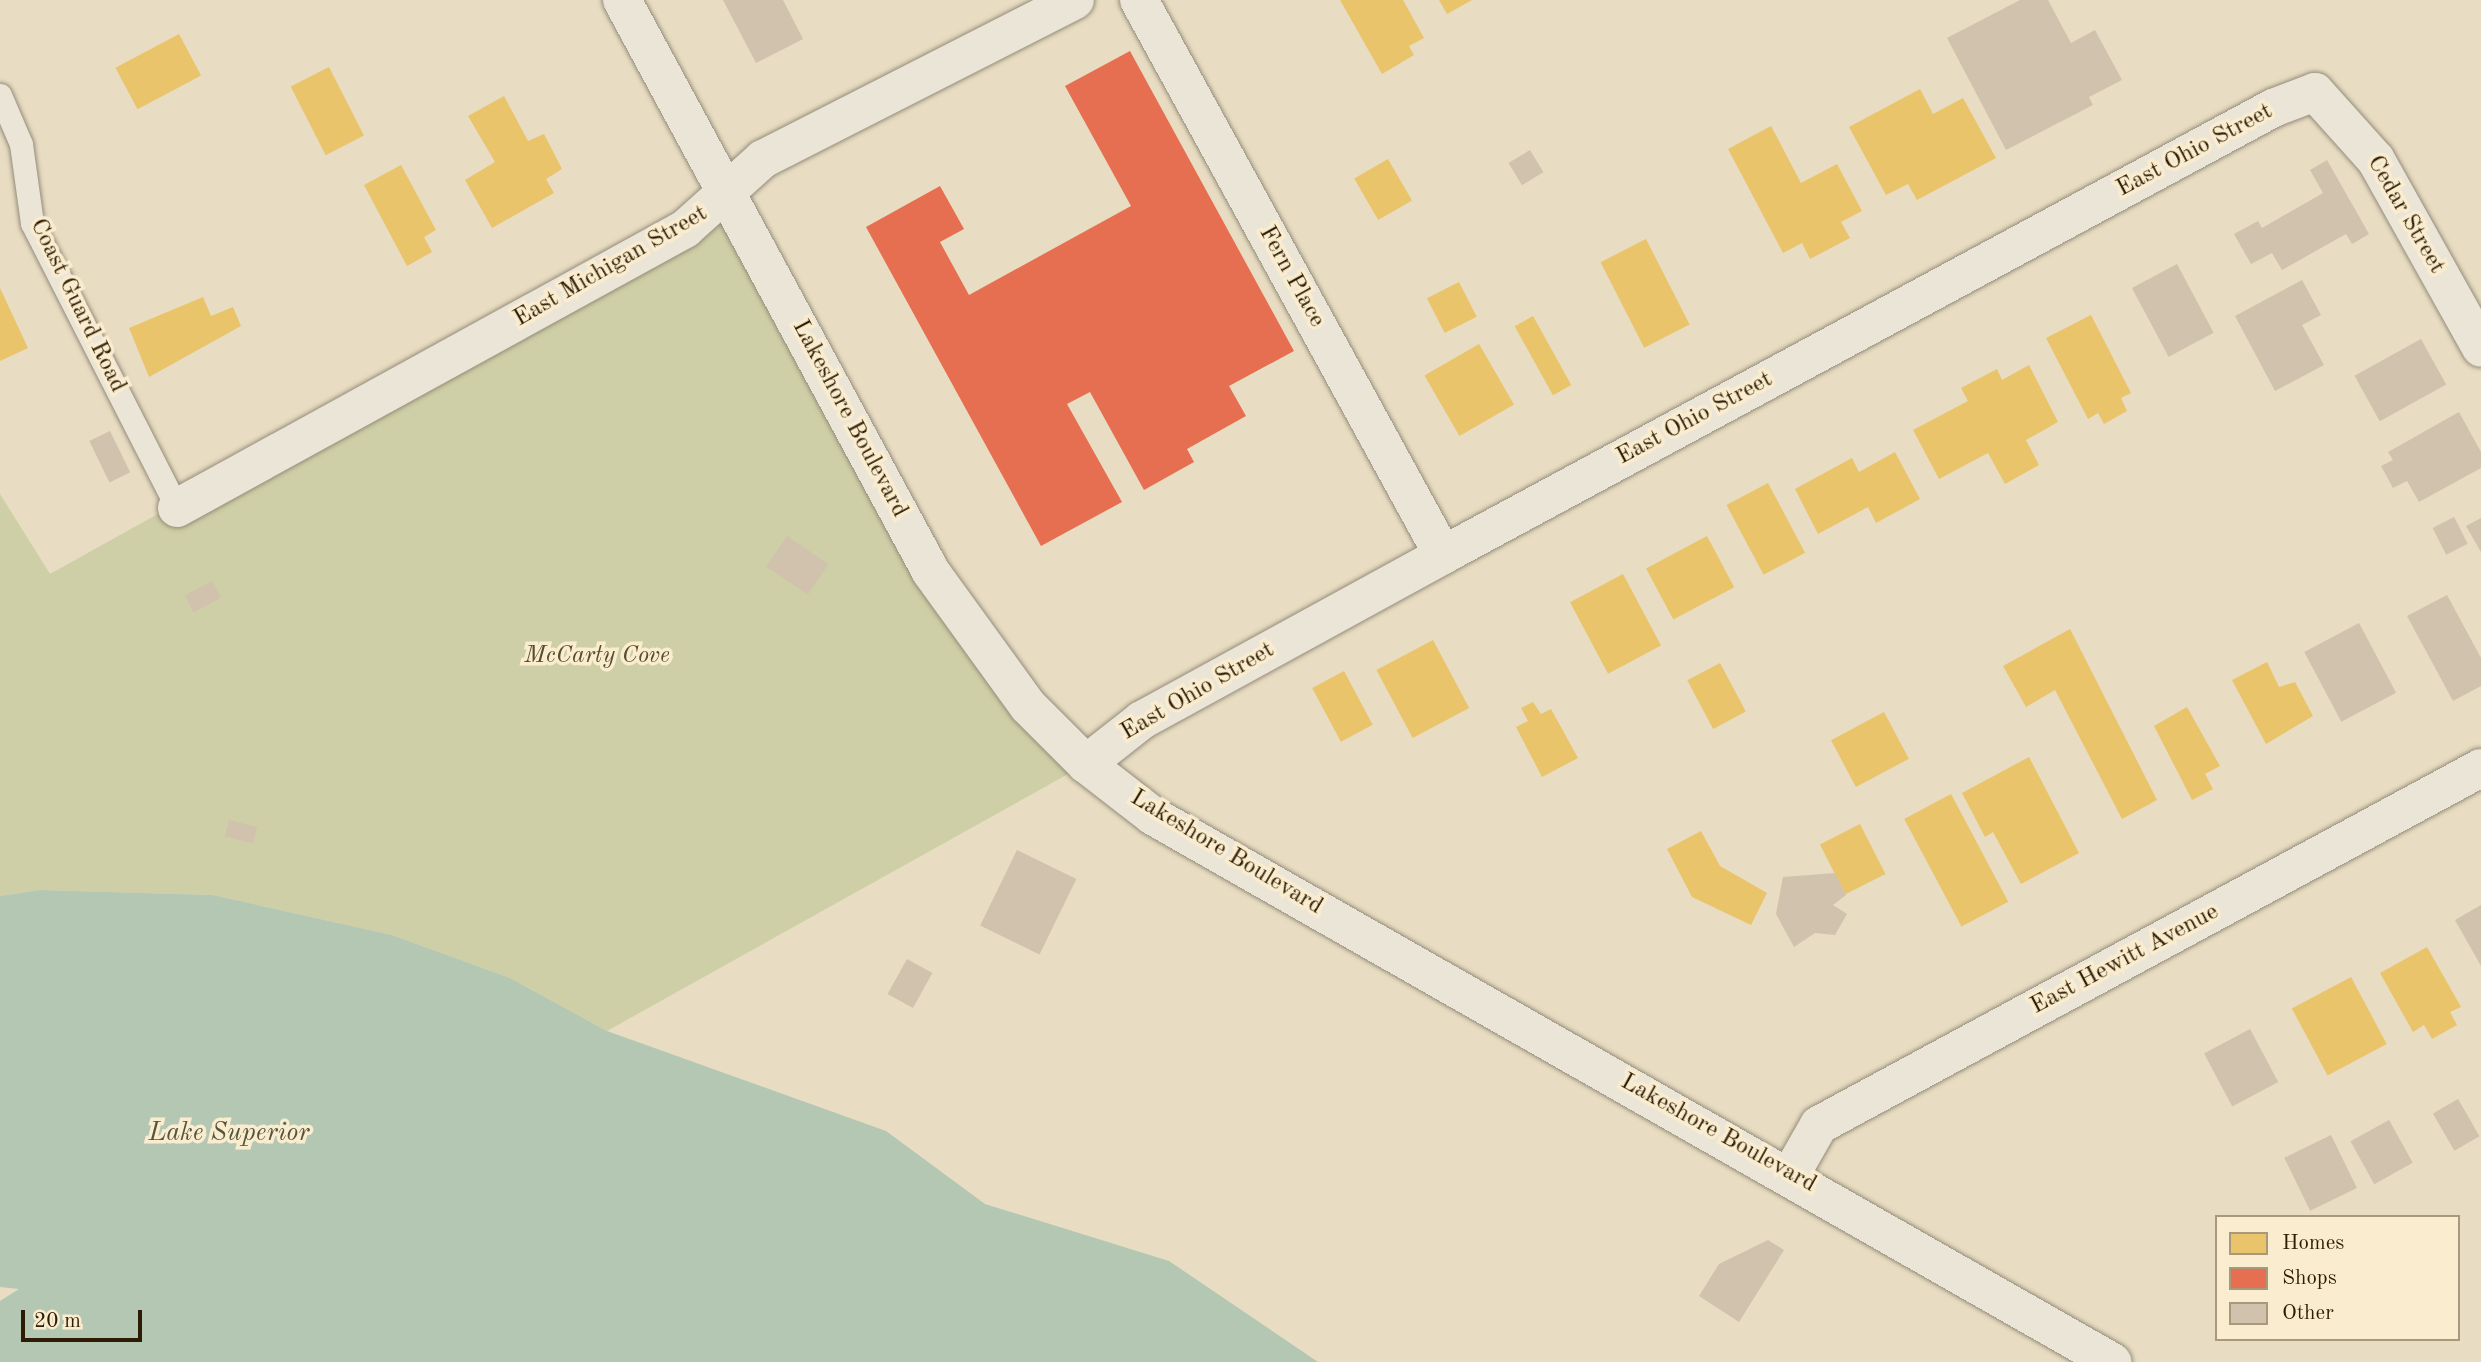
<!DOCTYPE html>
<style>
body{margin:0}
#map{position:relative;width:2481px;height:1362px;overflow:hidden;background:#e8dcc2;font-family:"Old Standard TT",serif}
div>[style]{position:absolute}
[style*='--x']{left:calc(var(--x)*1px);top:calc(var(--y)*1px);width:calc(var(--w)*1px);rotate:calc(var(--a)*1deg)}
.green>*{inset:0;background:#cecfa6}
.water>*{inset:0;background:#b4c7b3}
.homes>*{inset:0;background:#e9c46a;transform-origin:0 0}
.shops>*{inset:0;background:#e76f51}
.building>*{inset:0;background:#d0c2ad;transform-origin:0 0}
.roads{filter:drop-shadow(0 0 2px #948c7a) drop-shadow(0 0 2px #948c7a)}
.lane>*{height:23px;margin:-11.5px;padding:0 11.5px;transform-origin:11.5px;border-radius:11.5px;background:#ebe5d8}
.street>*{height:38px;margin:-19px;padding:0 19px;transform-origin:19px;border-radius:19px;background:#ebe5d8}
.secondary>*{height:38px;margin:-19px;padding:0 19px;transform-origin:19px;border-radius:19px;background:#ebe5d8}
span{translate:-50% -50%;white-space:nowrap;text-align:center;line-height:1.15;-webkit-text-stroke:7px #faecce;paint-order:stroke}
.street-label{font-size:24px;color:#2d1c03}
.park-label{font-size:24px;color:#574e2d;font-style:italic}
.water-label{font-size:26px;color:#54553e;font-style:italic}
.legend{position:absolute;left:2215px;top:1215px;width:245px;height:126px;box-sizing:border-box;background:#faecce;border:2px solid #a8997d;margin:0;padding:9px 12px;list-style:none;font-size:21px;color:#2d1c03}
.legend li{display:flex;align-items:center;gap:14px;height:35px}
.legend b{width:35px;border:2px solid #a8997d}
.scale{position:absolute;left:21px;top:1310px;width:121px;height:32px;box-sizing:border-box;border:4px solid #2d1c03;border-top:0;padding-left:9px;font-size:21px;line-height:24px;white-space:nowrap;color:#2d1c03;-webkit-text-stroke:5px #faecce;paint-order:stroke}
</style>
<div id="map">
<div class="green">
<i style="clip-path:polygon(728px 196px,931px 572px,1086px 764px,607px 1031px,510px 978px,392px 935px,213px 895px,40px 890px,0 896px,0 494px,50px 574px)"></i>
</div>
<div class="water">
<i style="clip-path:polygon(40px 890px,213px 895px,392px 935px,510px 978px,607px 1031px,886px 1131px,985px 1204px,1169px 1261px,1318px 1362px,0 1362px,0 1301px,19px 1289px,0 1287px,0 896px)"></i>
</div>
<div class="homes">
<i style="clip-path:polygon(1340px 0,1403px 0,1424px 38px,1409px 46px,1414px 55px,1382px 74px)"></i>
<i style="clip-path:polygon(1439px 0,1472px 0,1447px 14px)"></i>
<i style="left:179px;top:34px;width:47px;height:72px;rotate:62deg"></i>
<i style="left:329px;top:67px;width:77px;height:43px;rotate:63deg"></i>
<i style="clip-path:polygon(1920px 89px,1933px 114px,1963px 98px,1996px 158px,1917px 200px,1908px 184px,1886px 195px,1849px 127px)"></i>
<i style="clip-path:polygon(504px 96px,528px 141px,544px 134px,562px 169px,546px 179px,554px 193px,492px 228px,465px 180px,495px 162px,468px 116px)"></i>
<i style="clip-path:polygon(1771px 126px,1801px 183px,1837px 164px,1862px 211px,1841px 222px,1850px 238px,1810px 259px,1802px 243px,1783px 253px,1728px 149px)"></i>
<i style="left:1388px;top:159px;width:48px;height:39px;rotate:60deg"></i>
<i style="clip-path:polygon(401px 165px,436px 230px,424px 237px,432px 252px,407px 266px,364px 185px)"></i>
<i style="left:1646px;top:239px;width:96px;height:51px;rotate:63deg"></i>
<i style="left:1459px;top:282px;width:39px;height:36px;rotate:63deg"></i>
<i style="clip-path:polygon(0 288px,28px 348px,0 361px)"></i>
<i style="clip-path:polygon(203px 297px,211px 316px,233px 307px,241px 326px,149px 377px,129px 328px)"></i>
<i style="clip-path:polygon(2091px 315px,2131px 393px,2121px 398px,2127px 411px,2104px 424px,2098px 413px,2088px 419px,2046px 338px)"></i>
<i style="left:1533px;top:316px;width:79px;height:21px;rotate:61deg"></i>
<i style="left:1479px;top:344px;width:70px;height:63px;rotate:60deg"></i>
<i style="clip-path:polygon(2029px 365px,2058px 422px,2026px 440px,2039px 465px,2005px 484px,1988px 453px,1939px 479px,1913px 430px,1968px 401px,1961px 388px,1997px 369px,2002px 380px)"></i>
<i style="clip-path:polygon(1895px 452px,1920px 499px,1876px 523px,1868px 507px,1818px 534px,1795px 489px,1852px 458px,1859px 472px)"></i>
<i style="left:1768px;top:483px;width:79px;height:47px;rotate:62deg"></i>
<i style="left:1707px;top:536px;width:58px;height:69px;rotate:62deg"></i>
<i style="left:1623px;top:574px;width:81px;height:60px;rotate:62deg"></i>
<i style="clip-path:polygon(2070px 629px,2157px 800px,2122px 819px,2055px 690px,2026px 707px,2003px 666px)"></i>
<i style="left:1433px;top:640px;width:77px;height:64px;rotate:62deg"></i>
<i style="clip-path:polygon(2267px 662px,2279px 687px,2295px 682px,2313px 716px,2266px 744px,2232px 680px)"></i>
<i style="left:1720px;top:663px;width:55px;height:37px;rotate:62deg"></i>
<i style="left:1344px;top:671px;width:61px;height:36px;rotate:62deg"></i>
<i style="clip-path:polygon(1533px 702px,1541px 714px,1551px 709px,1578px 758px,1542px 777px,1516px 727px,1528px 721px,1521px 708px)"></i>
<i style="clip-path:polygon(2187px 707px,2220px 766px,2205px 774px,2213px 789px,2192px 800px,2154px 726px)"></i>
<i style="left:1884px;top:712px;width:53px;height:60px;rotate:62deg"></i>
<i style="clip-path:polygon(2029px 757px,2079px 853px,2021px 884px,1993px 832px,1985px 837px,1962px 793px)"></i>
<i style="left:1951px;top:794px;width:122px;height:53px;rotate:62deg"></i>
<i style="left:1860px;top:824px;width:56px;height:45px;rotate:63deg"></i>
<i style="clip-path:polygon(1701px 831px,1720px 866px,1767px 893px,1751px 925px,1692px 897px,1667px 849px)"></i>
<i style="clip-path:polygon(2427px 947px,2461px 1007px,2450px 1012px,2457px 1025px,2432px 1039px,2424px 1025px,2413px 1032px,2380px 973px)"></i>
<i style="left:2351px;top:977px;width:76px;height:67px;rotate:62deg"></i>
</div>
<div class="shops">
<i style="clip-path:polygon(1130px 51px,1294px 351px,1229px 386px,1246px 416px,1187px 449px,1194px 462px,1144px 490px,1090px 392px,1067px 404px,1122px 502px,1041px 546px,866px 227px,940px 186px,964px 229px,940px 242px,969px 295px,1131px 206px,1065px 86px)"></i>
</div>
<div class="building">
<i style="clip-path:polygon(723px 0,783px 0,803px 39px,756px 63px)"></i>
<i style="clip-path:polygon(2020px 0,2048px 0,2071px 43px,2095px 30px,2122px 80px,2089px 97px,2093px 105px,2006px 150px,1947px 38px)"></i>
<i style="left:1530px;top:150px;width:26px;height:25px;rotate:59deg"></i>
<i style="clip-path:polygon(2327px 160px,2369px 234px,2352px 244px,2346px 234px,2282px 270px,2272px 253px,2251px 264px,2234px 234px,2258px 221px,2262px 228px,2323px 193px,2310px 170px)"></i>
<i style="left:2177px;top:264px;width:78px;height:51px;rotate:62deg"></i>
<i style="clip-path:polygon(2302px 280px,2321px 315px,2302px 325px,2324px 365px,2275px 391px,2235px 316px)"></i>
<i style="left:2421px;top:339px;width:52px;height:76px;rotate:61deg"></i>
<i style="clip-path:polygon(2459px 412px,2481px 452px,2481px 468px,2419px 502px,2407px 481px,2393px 488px,2381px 466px,2393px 460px,2388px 452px)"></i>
<i style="left:110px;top:431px;width:46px;height:23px;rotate:64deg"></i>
<i style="left:2454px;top:517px;width:30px;height:24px;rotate:63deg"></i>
<i style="clip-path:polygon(2481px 518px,2481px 552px,2466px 526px)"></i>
<i style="left:787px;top:536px;width:50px;height:37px;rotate:34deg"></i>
<i style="left:212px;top:581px;width:19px;height:31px;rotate:62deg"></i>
<i style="clip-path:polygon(2447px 595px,2481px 658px,2481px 686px,2453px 701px,2407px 616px)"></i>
<i style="left:2359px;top:623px;width:79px;height:62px;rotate:62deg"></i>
<i style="left:229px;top:820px;width:29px;height:17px;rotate:14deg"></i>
<i style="left:1017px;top:850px;width:66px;height:84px;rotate:26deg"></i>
<i style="clip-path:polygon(1835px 873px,1846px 895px,1833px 905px,1847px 914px,1835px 935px,1815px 933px,1794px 947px,1776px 914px,1783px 877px)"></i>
<i style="clip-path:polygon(2481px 905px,2481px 966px,2455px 920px)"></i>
<i style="left:907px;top:959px;width:29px;height:40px;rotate:29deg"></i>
<i style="left:2250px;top:1029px;width:60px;height:52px;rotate:62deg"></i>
<i style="left:2458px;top:1099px;width:43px;height:29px;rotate:60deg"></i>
<i style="left:2389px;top:1120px;width:49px;height:44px;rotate:61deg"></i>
<i style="left:2331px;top:1135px;width:59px;height:52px;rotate:64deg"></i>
<i style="clip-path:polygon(1768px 1240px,1784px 1250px,1739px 1322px,1699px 1296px,1719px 1264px)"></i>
</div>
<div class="roads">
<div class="lane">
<i style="--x:0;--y:95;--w:53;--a:66.8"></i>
<i style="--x:21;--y:144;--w:80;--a:82.1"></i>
<i style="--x:32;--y:223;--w:320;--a:63"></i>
</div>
<div class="street">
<i style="--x:1139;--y:0;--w:633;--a:61.29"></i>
<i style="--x:177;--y:508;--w:580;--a:-28.78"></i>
<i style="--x:685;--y:229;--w:105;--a:-41.9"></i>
<i style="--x:763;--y:159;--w:350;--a:-27"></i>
<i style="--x:1086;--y:764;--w:71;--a:-38.2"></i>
<i style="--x:1142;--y:720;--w:343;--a:-28.7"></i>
<i style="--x:1443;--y:555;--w:943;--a:-28.3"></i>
<i style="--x:2273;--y:108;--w:45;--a:-20.9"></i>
<i style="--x:2315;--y:92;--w:91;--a:48.1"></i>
<i style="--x:2376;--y:160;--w:215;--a:60.8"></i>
<i style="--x:1791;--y:1174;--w:56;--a:-60.3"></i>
<i style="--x:1819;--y:1125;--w:752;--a:-28.34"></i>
</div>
<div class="secondary">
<i style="--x:622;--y:0;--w:650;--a:61.62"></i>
<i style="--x:931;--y:572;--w:165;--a:54.1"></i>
<i style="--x:1028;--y:706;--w:82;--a:45"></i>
<i style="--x:1086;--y:764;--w:85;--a:37.8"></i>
<i style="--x:1153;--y:816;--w:1104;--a:29.65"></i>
</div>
</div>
<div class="street-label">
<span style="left:2195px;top:151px;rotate:-28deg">East Ohio Street</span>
<span style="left:2405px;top:215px;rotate:60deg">Cedar Street</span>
<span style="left:611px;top:267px;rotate:-30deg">East Michigan Street</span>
<span style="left:1291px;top:277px;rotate:61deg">Fern Place</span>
<span style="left:77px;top:306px;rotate:64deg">Coast Guard Road</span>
<span style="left:849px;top:419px;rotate:62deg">Lakeshore Boulevard</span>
<span style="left:1695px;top:419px;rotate:-28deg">East Ohio Street</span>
<span style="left:1198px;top:692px;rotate:-30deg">East Ohio Street</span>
<span style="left:1226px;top:853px;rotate:31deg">Lakeshore Boulevard</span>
<span style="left:2125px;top:960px;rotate:-28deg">East Hewitt Avenue</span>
<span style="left:1718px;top:1134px;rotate:29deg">Lakeshore Boulevard</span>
</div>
<div class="park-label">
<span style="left:597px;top:657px">McCarty Cove</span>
</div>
<div class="water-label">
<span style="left:229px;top:1134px">Lake Superior</span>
</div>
<ul class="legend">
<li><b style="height:19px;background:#e9c46a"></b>Homes</li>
<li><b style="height:19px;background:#e76f51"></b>Shops</li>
<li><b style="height:19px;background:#d0c2ad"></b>Other</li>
</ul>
<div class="scale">20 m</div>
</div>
